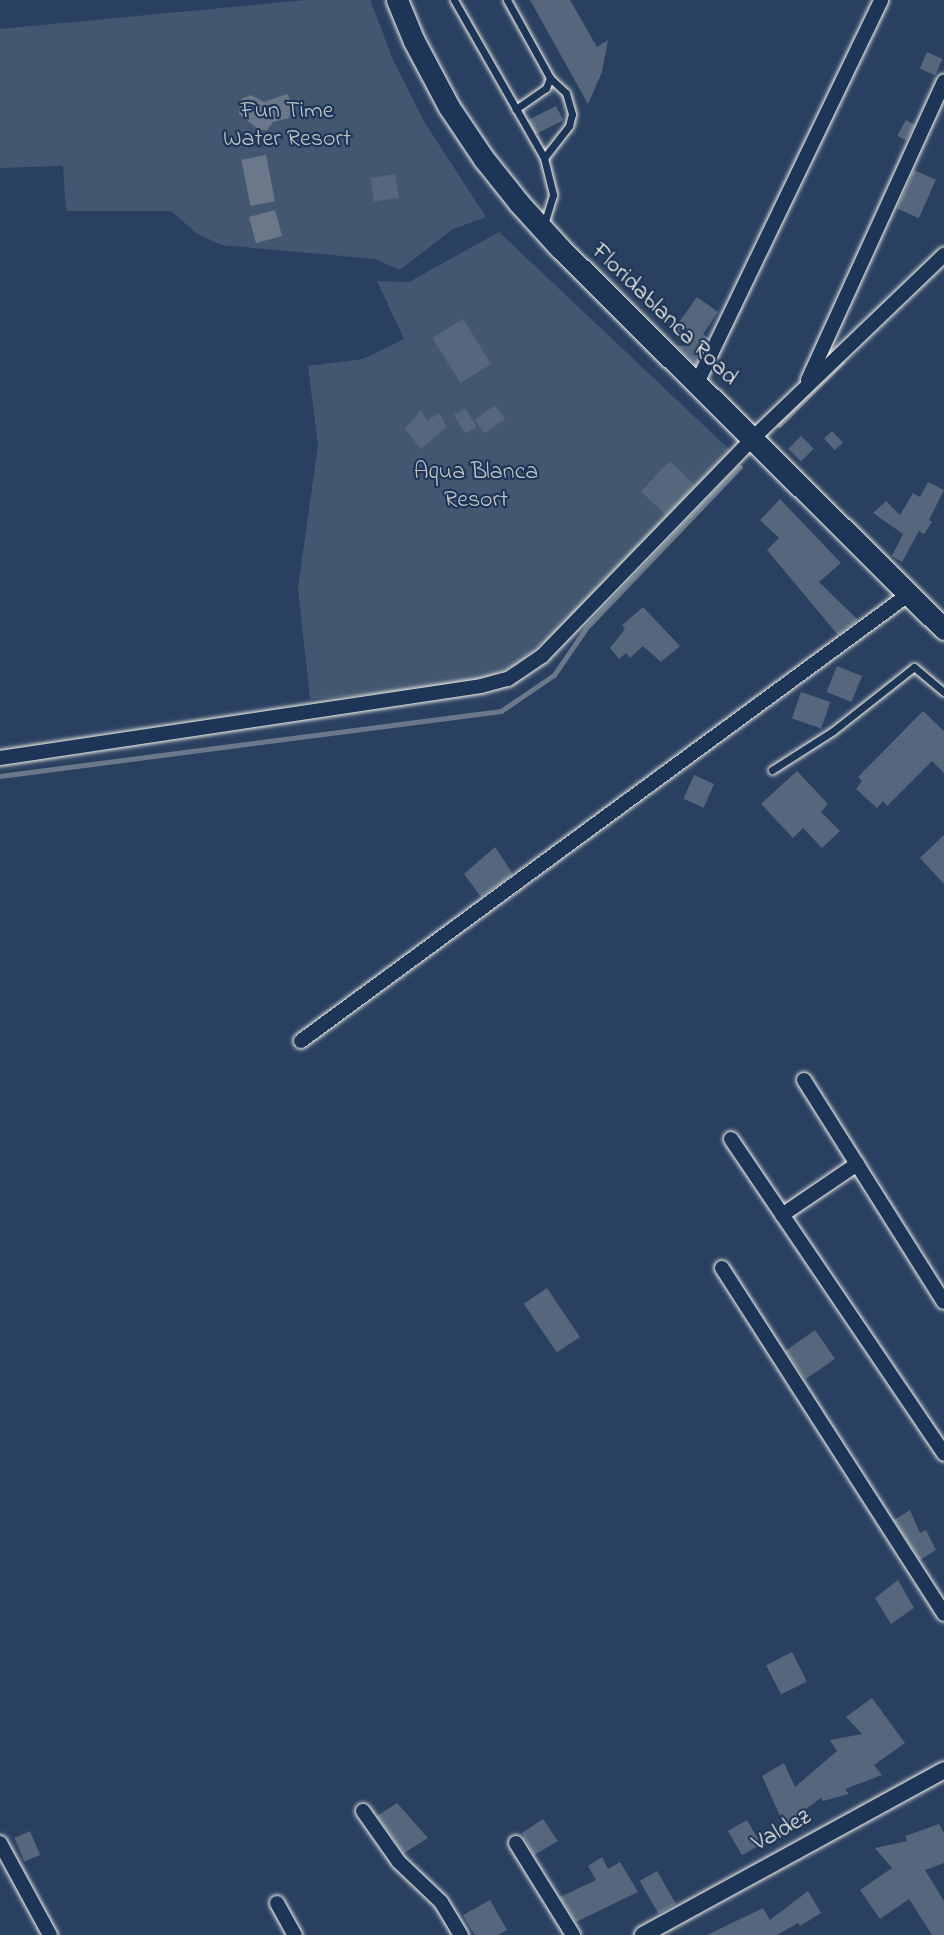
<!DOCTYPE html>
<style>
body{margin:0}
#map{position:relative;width:944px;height:1935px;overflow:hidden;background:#2a4060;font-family:"Indie Flower",sans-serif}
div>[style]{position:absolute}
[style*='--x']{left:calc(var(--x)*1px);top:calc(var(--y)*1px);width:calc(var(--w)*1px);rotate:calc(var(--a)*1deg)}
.green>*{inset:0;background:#445771}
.water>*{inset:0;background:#6a788a;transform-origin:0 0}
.stream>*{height:4.5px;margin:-2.25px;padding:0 2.25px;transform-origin:2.25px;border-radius:2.25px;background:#6a788a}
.building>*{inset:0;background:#56677d;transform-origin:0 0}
.roads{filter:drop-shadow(0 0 2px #f4f1e8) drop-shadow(0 0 2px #f4f1e8)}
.service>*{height:7px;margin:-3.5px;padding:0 3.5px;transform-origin:3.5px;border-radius:3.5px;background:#1d3557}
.minor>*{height:14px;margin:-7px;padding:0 7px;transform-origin:7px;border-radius:7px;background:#1d3557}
.tertiary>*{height:16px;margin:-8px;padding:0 8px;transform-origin:8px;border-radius:8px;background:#1d3557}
.primary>*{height:21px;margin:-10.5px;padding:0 10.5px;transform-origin:10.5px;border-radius:10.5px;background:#1d3557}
span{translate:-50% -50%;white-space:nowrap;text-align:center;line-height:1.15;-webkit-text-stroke:4.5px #1d3557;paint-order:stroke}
.park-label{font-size:24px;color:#bfc3c4}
.street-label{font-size:24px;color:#f4f1e8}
</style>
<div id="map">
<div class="green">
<i style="clip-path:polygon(306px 0,370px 0,394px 62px,425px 123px,486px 217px,453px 229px,400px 270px,375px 259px,221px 245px,196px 233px,171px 211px,66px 211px,63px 166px,0 168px,0 29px)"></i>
<i style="clip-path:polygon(499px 232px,733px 453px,575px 617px,512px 667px,486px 677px,427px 690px,310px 699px,298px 588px,318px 445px,308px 366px,363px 359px,404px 339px,377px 281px,409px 282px)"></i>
</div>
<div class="water">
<i style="clip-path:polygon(287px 94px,292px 103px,289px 118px,273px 122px,267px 130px,259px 130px,239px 114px,241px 99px,251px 95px,264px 102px)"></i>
<i style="left:266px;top:155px;width:47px;height:25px;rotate:79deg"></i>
<i style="left:275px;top:210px;width:27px;height:27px;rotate:75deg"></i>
</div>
<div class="stream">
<i style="--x:779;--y:425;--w:89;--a:-45"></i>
<i style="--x:0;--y:776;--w:505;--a:-7.39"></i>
<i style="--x:501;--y:711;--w:64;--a:-34.2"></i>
<i style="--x:554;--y:675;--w:58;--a:-55.5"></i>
<i style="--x:587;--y:627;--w:221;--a:-46.3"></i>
</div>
<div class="building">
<i style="clip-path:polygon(530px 0,570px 0,597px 47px,608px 40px,602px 72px,588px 104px)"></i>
<i style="left:927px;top:52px;width:17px;height:18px;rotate:24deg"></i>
<i style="left:556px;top:106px;width:16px;height:31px;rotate:63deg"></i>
<i style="left:906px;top:120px;width:10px;height:18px;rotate:29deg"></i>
<i style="left:914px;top:170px;width:24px;height:42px;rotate:24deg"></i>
<i style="left:395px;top:174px;width:24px;height:25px;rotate:81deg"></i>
<i style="clip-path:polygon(697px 297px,718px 312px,703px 334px,709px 338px,696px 365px,677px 346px,687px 346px,672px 332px)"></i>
<i style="left:463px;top:319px;width:53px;height:36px;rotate:58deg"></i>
<i style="left:495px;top:405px;width:17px;height:25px;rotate:54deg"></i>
<i style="left:465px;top:408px;width:22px;height:13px;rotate:58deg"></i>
<i style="clip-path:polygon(421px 410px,427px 421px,439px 413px,447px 427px,421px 449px,405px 429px)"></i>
<i style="left:832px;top:431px;width:16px;height:11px;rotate:47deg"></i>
<i style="left:801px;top:436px;width:18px;height:18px;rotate:45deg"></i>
<i style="left:670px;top:461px;width:35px;height:42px;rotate:44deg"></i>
<i style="clip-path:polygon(928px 482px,944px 490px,929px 520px,932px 522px,924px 534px,919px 531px,902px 562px,892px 556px,903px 534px,873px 513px,886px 501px,900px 515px,913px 493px,920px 497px)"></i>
<i style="clip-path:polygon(780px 499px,841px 563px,819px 582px,858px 620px,838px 635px,767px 550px,779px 538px,760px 520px)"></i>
<i style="clip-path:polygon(643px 607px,680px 646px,661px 662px,643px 646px,630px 658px,626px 653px,619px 659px,610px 648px,625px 629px,622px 625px)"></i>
<i style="left:837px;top:666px;width:27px;height:28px;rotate:22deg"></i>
<i style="left:801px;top:692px;width:31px;height:28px;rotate:19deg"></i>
<i style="clip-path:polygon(923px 711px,944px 731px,944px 773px,932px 761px,887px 806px,883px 801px,877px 808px,856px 789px,862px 781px,858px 777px)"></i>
<i style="clip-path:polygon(797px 771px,828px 804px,821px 812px,840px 831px,822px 848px,803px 828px,793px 838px,761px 804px)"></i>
<i style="left:694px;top:775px;width:22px;height:26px;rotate:24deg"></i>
<i style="clip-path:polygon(944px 835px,944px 884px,920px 858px)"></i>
<i style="clip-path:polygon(495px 847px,513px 874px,481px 897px,464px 874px)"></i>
<i style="left:547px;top:1288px;width:59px;height:28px;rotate:56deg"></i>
<i style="left:815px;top:1330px;width:35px;height:36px;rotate:55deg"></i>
<i style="clip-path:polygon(910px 1510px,920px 1533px,926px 1530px,936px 1550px,920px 1560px,894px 1520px)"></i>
<i style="clip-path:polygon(898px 1580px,914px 1608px,891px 1624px,875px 1598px)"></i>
<i style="left:792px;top:1652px;width:33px;height:29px;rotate:63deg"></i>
<i style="clip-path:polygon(872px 1698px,905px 1743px,874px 1765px,882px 1775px,845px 1789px,849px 1794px,823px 1801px,821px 1798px,784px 1825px,762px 1776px,784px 1763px,795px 1787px,837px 1751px,830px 1740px,862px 1734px,846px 1717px)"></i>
<i style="clip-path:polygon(397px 1803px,428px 1838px,404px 1853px,377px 1816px)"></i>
<i style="clip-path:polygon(543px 1819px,558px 1841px,534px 1855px,522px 1833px)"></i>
<i style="left:747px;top:1820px;width:28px;height:22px;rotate:60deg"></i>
<i style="clip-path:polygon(939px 1824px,944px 1833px,944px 1863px,925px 1870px,944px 1901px,944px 1935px,932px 1935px,909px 1899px,880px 1919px,860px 1890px,892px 1868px,875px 1848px,907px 1841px,905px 1836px)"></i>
<i style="left:30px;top:1831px;width:26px;height:17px;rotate:67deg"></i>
<i style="clip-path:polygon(602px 1857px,608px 1869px,620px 1862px,638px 1892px,576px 1922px,560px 1897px,596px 1880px,588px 1866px)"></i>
<i style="left:657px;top:1871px;width:38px;height:20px;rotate:60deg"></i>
<i style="clip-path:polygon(808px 1891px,821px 1913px,800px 1926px,798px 1923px,777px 1935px,707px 1935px,763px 1908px,770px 1920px)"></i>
<i style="clip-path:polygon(490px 1900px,507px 1930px,498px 1935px,475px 1935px,463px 1915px)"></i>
</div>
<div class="roads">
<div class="service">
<i style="--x:454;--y:0;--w:182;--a:60.3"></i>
<i style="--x:544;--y:158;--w:38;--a:76"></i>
<i style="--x:553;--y:195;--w:30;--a:107"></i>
<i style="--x:507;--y:0;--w:89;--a:61.1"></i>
<i style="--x:550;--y:78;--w:11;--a:112"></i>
<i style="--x:546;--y:88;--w:37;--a:145"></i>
<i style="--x:544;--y:158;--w:41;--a:-52"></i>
<i style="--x:569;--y:126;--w:12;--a:-76"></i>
<i style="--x:572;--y:114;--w:22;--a:-106"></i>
<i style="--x:566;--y:93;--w:22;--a:-137"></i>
<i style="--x:772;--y:770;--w:72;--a:-32.6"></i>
<i style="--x:833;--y:731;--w:103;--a:-38.3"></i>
<i style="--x:914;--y:667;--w:39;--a:40"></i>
</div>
<div class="minor">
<i style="--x:808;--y:380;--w:328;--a:-65.5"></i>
<i style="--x:697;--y:383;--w:425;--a:-64.3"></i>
<i style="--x:0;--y:758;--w:486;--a:-8.5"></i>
<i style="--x:481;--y:686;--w:28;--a:-15"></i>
<i style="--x:508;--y:679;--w:41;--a:-34.1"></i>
<i style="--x:542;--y:656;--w:303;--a:-45.9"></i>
<i style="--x:753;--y:438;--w:265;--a:-43.8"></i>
<i style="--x:301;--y:1041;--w:755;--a:-36.32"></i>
<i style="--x:804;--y:1080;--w:262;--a:57.8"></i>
<i style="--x:731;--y:1139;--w:380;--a:55.9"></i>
<i style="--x:782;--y:1215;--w:91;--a:-34.2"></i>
<i style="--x:722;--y:1268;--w:411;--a:57.3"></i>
<i style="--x:363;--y:1811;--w:62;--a:54.8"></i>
<i style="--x:399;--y:1862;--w:58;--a:43.6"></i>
<i style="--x:441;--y:1902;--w:39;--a:59"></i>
<i style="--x:0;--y:1843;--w:105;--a:61.5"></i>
<i style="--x:516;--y:1843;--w:108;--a:58.2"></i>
<i style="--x:277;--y:1903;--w:37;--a:61"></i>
</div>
<div class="tertiary">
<i style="--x:643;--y:1935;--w:343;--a:-28.7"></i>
</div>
<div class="primary">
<i style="--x:397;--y:0;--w:44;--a:67.5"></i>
<i style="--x:414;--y:41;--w:75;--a:62.1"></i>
<i style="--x:449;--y:107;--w:63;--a:56.1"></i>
<i style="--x:484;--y:159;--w:56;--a:51.5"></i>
<i style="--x:519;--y:203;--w:61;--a:47.7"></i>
<i style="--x:560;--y:248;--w:541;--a:44.78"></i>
</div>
</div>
<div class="park-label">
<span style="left:287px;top:126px">Fun Time<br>Water Resort</span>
<span style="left:476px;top:487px">Aqua Blanca<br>Resort</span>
</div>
<div class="street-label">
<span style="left:664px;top:315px;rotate:44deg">Floridablanca Road</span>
<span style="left:782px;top:1831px;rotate:-29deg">Valdez</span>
</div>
</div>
